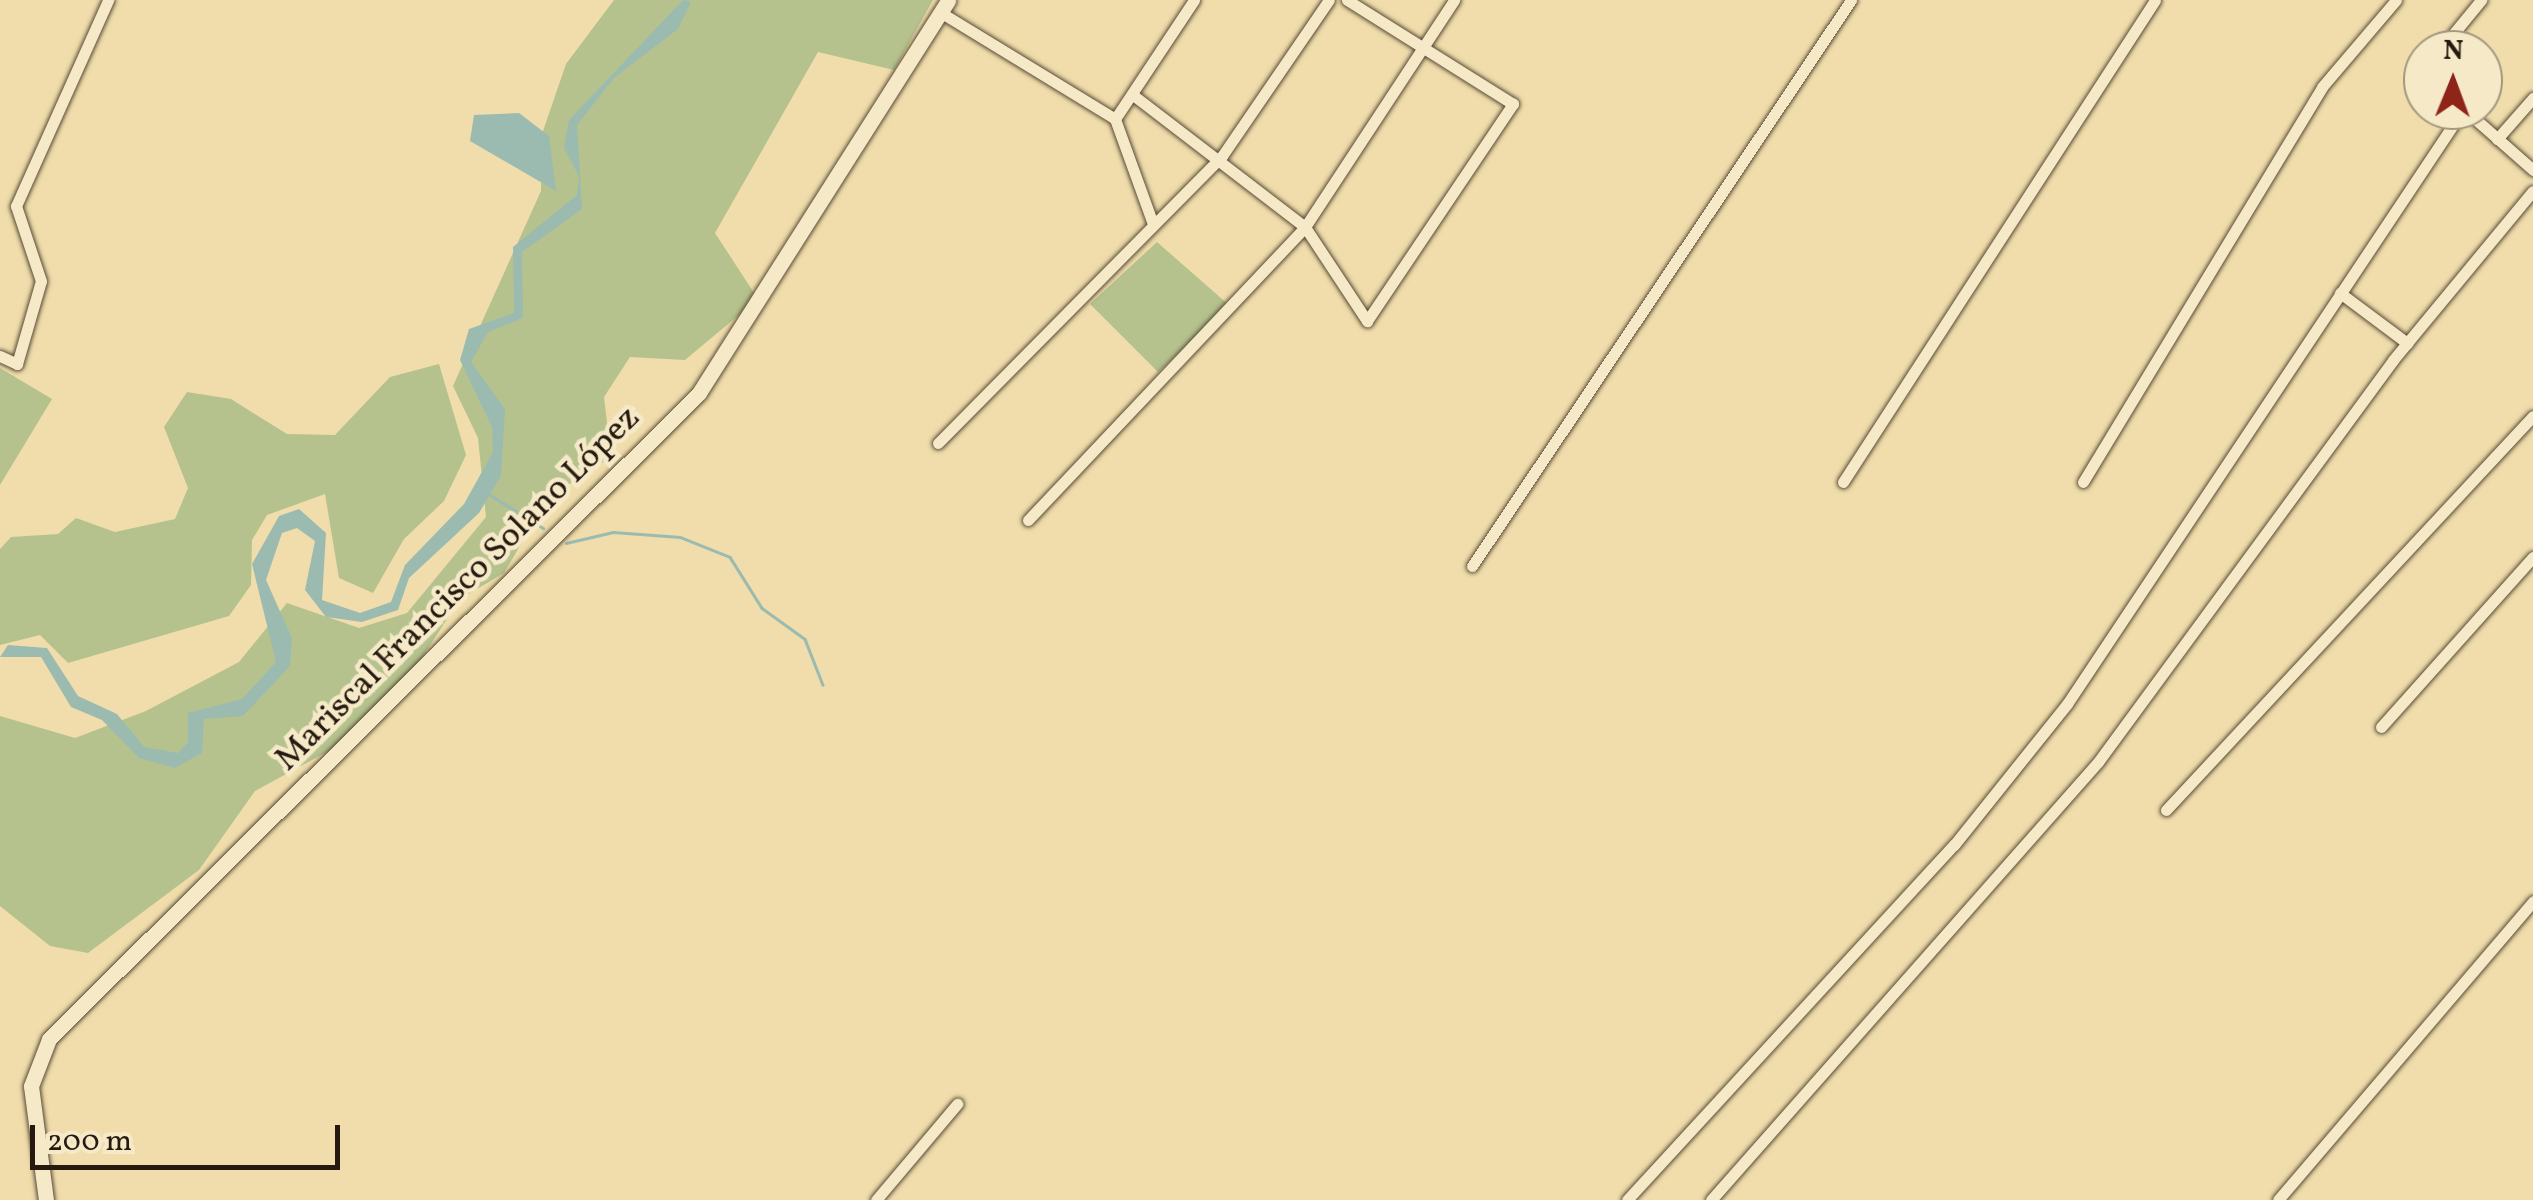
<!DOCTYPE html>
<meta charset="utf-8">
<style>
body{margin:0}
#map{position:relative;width:2533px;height:1200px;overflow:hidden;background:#f0ddab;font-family:Vollkorn,serif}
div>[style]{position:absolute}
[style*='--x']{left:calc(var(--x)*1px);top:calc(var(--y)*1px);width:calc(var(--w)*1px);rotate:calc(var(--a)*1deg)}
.green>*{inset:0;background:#b5c28d}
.water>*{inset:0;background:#9bbbb0}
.stream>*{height:2.5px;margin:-1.25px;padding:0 1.25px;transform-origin:1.25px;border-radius:1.25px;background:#9bbbb0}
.roads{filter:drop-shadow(0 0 2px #584b37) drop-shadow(0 0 2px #584b37)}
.minor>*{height:11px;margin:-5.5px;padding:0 5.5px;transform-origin:5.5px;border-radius:5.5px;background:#f5e9c8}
.secondary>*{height:15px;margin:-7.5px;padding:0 7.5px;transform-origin:7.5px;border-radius:7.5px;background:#f5e9c8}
span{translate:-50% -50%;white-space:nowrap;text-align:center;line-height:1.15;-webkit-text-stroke:9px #f5e9c8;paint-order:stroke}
.street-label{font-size:35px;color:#261a10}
.north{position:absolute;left:2403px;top:30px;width:100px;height:100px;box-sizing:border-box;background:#f5e9c8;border:2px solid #a2967e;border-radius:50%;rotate:1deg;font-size:28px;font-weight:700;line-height:40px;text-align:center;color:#261a10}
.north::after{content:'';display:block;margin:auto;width:35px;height:45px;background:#8f2418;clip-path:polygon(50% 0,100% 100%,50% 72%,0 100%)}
.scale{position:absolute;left:30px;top:1125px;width:310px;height:45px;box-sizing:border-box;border:5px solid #261a10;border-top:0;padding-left:12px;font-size:30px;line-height:35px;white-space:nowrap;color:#261a10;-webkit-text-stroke:8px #f5e9c8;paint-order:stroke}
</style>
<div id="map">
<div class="green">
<i style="clip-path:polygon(614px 0,933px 0,894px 70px,818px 52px,715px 233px,758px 299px,685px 360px,630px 357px,604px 397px,611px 457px,549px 497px,504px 573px,460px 599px,398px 695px,336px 747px,255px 791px,199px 870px,88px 953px,50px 946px,0 906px,0 716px,75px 738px,146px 711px,239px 662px,287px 603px,359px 628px,407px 613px,486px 517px,478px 438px,453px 386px,541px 191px,542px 134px,566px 64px)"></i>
<i style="clip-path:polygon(1157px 242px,1230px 306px,1158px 372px,1090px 304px)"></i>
<i style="clip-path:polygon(439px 364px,466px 455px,444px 501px,404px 539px,373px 593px,339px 578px,325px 494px,267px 515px,252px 540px,251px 585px,229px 616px,68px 663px,40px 635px,0 645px,0 549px,11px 537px,58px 534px,76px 518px,115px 532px,175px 519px,188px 488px,164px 427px,187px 392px,231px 399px,287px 434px,335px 435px,390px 377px)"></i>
<i style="clip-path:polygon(0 368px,52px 399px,0 485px)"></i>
</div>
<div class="water">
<i style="clip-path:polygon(683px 0,691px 2px,678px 29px,614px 78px,577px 125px,582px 209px,522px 252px,523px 318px,488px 332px,471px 362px,505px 409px,501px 476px,479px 513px,409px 578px,398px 610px,362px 622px,326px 617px,305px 590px,315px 541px,297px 528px,282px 533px,266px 580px,292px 638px,290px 666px,243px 716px,204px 719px,202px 753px,175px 768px,139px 758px,102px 720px,71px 707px,41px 657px,0 657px,8px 645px,47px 648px,78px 696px,117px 714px,144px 747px,178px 753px,188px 742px,188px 713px,242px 699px,276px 662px,252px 564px,279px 516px,299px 509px,326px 533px,322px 600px,360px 613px,391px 602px,405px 565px,464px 504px,493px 452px,492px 427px,460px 360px,469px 329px,514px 313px,513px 247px,577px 195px,579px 176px,564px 148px,569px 120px)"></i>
<i style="clip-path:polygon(519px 113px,549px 136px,556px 191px,470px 141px,474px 115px)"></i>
</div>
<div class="stream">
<i style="--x:489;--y:494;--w:64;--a:32.2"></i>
<i style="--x:566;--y:543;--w:48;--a:-13.2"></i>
<i style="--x:613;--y:532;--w:67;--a:4.3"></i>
<i style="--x:680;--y:537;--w:54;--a:21.8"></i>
<i style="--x:730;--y:557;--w:60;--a:57.9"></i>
<i style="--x:762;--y:608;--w:53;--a:35.8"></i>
<i style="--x:805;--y:639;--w:49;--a:68.6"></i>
</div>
<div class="roads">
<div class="minor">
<i style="--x:940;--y:12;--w:205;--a:31.4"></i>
<i style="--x:1115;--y:119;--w:112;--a:70.1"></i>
<i style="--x:2440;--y:50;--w:65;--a:-50.6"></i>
<i style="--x:1133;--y:95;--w:217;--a:37.5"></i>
<i style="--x:1305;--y:227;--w:113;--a:56.6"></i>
<i style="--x:1367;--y:321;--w:262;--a:-56.1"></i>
<i style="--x:1513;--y:104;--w:196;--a:-147.9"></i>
<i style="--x:2465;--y:110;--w:91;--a:41.4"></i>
<i style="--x:1115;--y:119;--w:143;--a:-56.4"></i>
<i style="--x:2497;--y:139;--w:55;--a:-48.7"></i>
<i style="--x:2340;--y:293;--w:84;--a:36.7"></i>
<i style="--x:0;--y:356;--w:19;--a:25"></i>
<i style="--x:17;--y:364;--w:86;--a:-73.9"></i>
<i style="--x:41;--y:281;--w:79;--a:-108.4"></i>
<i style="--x:16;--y:206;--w:226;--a:-65.9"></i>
<i style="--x:938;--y:443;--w:404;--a:-45.3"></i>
<i style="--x:1222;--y:156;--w:189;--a:-55.6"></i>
<i style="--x:1843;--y:482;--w:574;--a:-57.08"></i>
<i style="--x:2083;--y:482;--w:462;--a:-58.8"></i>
<i style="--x:2322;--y:87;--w:114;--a:-49.6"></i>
<i style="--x:1028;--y:520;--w:403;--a:-46.6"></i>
<i style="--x:1305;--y:227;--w:272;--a:-56.7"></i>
<i style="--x:1472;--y:566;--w:681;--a:-56.19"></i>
<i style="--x:2381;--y:727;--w:228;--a:-48.2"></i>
<i style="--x:2166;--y:810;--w:538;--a:-47.03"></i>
<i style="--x:876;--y:1200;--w:126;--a:-49.8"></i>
<i style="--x:1627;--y:1200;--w:483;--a:-47.4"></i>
<i style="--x:1954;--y:845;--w:181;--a:-51.3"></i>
<i style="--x:2067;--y:704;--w:714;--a:-56.31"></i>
<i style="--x:1711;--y:1200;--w:584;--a:-48.54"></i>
<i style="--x:2098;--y:762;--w:499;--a:-53.7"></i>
<i style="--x:2393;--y:360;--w:219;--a:-50.4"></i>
<i style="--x:2278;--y:1200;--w:393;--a:-49.5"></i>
</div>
<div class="secondary">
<i style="--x:46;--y:1200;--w:115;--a:-97.5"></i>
<i style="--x:31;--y:1086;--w:50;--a:-69"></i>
<i style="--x:49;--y:1039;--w:916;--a:-44.82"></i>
<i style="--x:699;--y:393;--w:465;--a:-57.6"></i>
</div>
</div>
<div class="street-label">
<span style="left:458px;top:589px;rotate:-45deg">Mariscal Francisco Solano López</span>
</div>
<div class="north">N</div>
<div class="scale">200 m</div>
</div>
